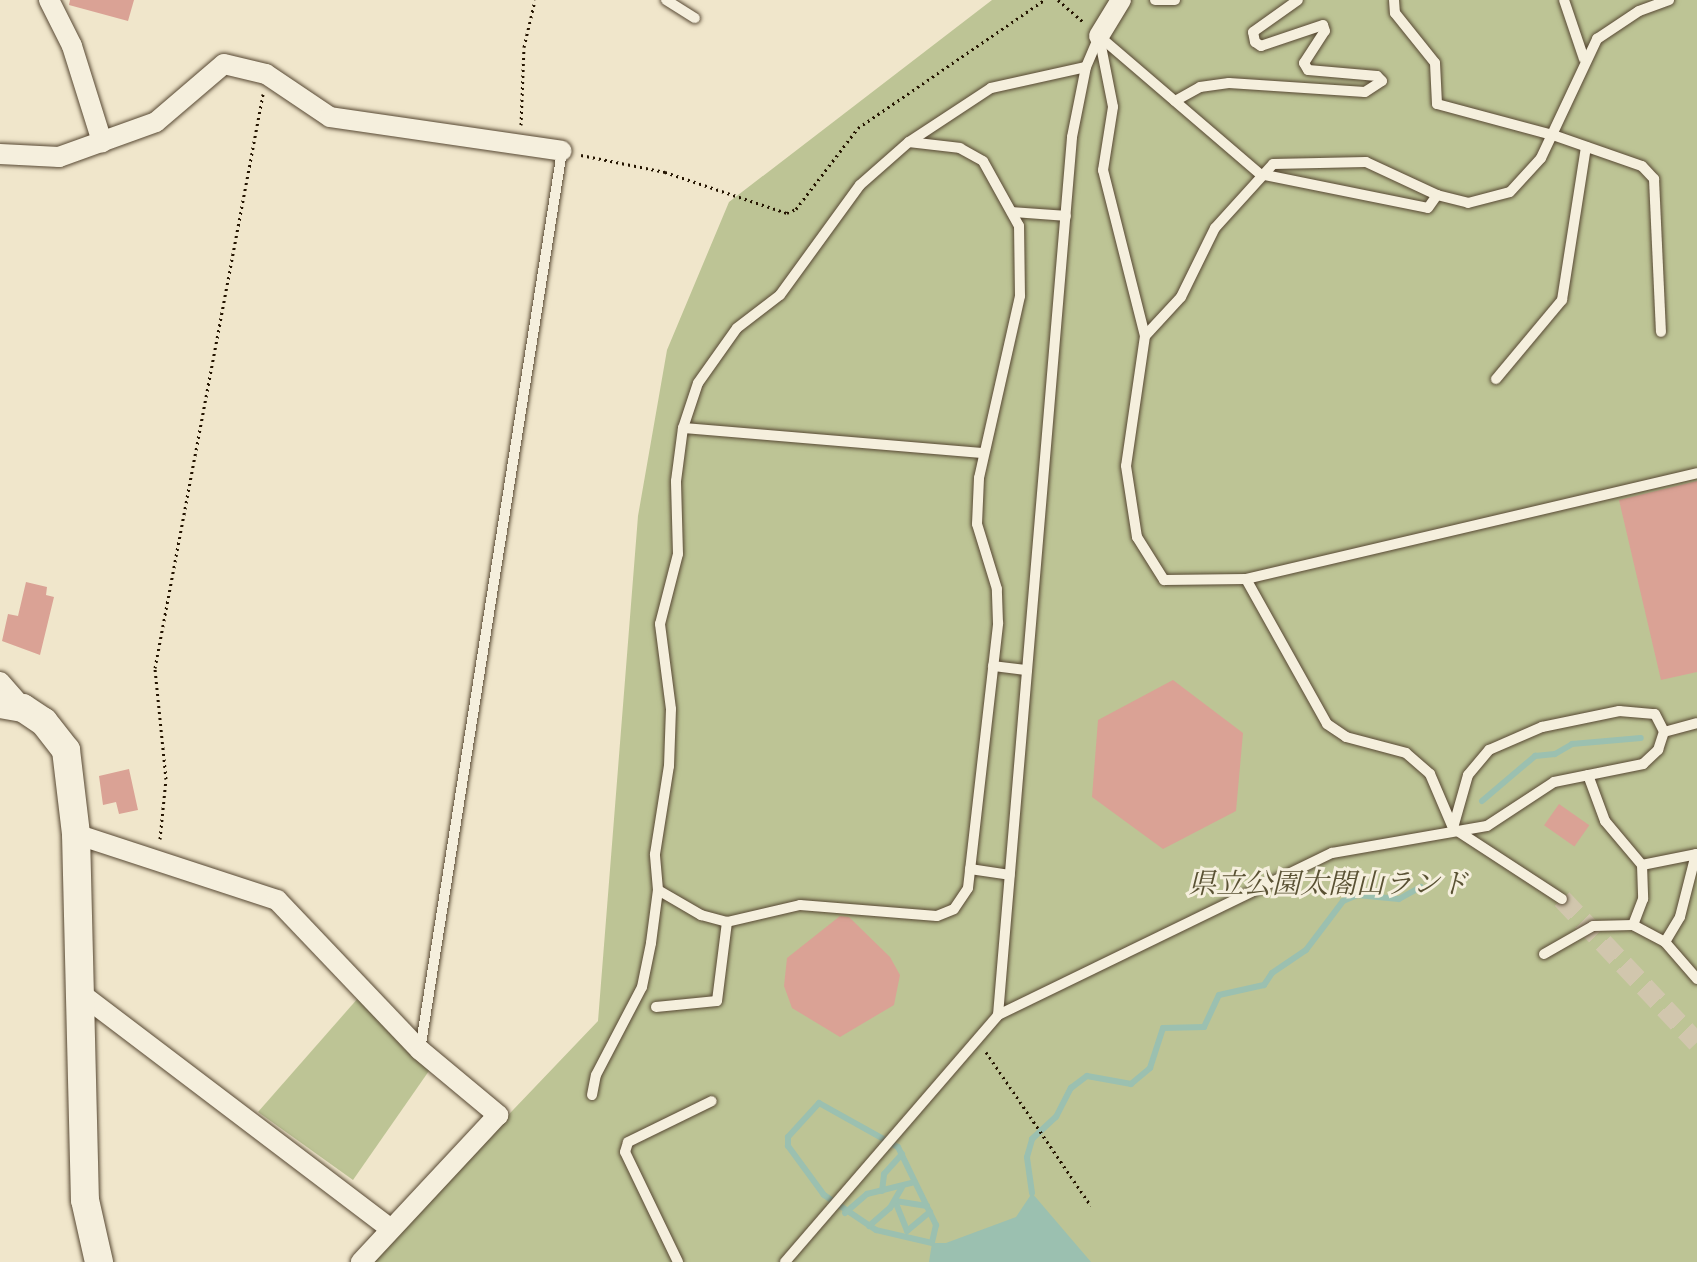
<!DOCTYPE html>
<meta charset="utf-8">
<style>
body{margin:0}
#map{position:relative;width:1697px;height:1262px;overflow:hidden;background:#f0e6cb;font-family:"IM FELL Double Pica","Noto Serif JP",serif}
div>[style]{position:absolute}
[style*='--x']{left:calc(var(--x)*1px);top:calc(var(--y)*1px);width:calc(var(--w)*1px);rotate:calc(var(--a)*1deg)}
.green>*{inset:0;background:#bdc495}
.water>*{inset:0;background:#9bc0b0}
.stream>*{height:6px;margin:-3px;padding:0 3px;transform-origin:3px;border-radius:3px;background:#9bc0b0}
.building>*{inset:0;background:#daa295;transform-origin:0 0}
.street-tunnel>*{height:20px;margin-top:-10px;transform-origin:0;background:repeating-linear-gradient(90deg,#d1c6ad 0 20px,transparent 0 30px)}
.path>*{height:3px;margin-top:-1.5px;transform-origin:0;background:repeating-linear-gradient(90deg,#241400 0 2px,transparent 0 6px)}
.roads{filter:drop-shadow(0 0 2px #574833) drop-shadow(0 0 2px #574833)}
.lane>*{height:10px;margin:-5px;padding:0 5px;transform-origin:5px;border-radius:5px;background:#f5efdd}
.street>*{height:20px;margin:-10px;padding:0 10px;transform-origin:10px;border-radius:10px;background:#f5efdd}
.secondary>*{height:28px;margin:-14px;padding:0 14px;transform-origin:14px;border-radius:14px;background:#f5efdd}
span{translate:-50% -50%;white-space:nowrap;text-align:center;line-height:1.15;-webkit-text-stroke:6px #f5efdd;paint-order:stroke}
.park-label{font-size:28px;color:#5a5234;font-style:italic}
</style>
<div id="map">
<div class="green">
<i style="clip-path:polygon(992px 0,1697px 0,1697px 1262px,368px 1262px,598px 1021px,638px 516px,667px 350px,729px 202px)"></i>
<i style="clip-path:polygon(359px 997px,431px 1068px,353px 1180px,258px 1112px)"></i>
</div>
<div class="water">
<i style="clip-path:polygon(1032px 1193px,1091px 1262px,929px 1262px,932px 1243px,946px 1243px,1016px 1217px)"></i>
</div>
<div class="stream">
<i style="--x:1482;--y:801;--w:70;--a:-40.3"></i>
<i style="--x:1535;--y:756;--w:20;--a:-6"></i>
<i style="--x:1555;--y:754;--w:20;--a:-30"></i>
<i style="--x:1572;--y:744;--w:69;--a:-5"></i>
<i style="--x:819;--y:1103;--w:90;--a:29.1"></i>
<i style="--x:898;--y:1147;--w:87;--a:64"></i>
<i style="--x:936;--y:1225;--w:18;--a:103"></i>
<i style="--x:932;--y:1243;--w:57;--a:-166.9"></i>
<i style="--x:876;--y:1230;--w:63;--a:-146.1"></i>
<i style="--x:824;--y:1195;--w:61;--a:-126.3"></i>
<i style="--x:788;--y:1146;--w:9;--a:-90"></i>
<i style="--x:788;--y:1137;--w:46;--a:-47.6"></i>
<i style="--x:882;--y:1191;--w:17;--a:-83"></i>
<i style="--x:884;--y:1174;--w:27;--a:-48"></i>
<i style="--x:1032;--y:1193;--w:36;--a:-98"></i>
<i style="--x:1027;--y:1157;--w:19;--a:-74"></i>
<i style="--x:1032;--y:1139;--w:33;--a:-43"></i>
<i style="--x:1056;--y:1117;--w:33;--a:-63"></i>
<i style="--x:1071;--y:1088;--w:20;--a:-37"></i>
<i style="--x:1087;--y:1076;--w:45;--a:10.3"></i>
<i style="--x:1131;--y:1084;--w:25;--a:-40"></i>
<i style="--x:1150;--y:1068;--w:42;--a:-72"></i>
<i style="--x:1163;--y:1028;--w:41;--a:-1.4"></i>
<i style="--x:1204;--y:1027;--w:35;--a:-65"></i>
<i style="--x:1219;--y:995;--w:46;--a:-12.5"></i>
<i style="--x:1264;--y:985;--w:14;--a:-56"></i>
<i style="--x:1272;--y:973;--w:41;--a:-34.1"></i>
<i style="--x:1306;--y:950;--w:61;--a:-52.9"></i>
<i style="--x:1343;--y:901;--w:15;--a:-23"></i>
<i style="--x:1357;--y:895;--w:42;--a:5.4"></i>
<i style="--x:1399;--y:899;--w:25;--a:-29"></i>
<i style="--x:927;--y:1206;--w:32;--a:-171"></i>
<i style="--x:895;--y:1201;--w:32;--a:68"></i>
<i style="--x:907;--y:1231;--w:30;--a:-40"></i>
<i style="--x:845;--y:1213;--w:29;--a:-41"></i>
<i style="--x:867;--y:1194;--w:49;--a:-14"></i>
<i style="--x:869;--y:1226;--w:28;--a:-41"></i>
<i style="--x:890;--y:1208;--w:24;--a:-60"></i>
</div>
<div class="building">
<i style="clip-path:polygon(70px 0,134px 0,128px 21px,69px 5px)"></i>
<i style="clip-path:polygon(1697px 481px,1697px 672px,1661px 680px,1619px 500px)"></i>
<i style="clip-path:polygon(26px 582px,47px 587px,46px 595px,54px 597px,40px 655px,2px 641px,8px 614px,18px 616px)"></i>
<i style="clip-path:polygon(1173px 680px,1243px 733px,1236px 811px,1163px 849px,1092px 797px,1098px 720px)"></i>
<i style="clip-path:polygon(129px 769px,138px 810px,119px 814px,116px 802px,103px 805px,99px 776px)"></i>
<i style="left:1559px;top:804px;width:37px;height:26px;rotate:35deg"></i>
<i style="clip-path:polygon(840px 916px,849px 917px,890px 957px,900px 975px,894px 1005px,840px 1037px,792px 1008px,784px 986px,787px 958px)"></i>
</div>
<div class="street-tunnel">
<i style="--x:1562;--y:899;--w:197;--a:46.8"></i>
</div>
<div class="path">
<i style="--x:1058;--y:0;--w:35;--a:41"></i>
<i style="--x:521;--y:125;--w:78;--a:-87.8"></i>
<i style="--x:524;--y:47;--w:48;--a:-76.8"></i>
<i style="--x:581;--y:155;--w:86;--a:11.4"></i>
<i style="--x:665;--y:172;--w:129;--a:18.6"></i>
<i style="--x:787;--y:213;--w:10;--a:-24"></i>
<i style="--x:796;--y:209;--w:102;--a:-52.6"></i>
<i style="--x:858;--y:128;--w:226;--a:-34.5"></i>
<i style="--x:160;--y:839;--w:60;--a:-84.3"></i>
<i style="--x:166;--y:779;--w:112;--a:-95.7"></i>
<i style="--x:155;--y:668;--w:584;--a:-79.34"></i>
<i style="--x:986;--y:1052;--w:186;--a:55.7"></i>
</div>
<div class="roads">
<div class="lane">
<i style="--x:666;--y:0;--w:34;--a:32"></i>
<i style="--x:1155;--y:0;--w:20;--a:0"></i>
<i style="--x:1394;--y:0;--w:13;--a:86"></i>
<i style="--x:1395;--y:13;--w:64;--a:51.3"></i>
<i style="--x:1435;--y:63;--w:41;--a:87.2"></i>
<i style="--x:1437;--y:104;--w:120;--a:15"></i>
<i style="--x:1553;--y:135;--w:94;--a:19.2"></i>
<i style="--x:1642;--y:166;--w:18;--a:47"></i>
<i style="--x:1654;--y:179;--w:153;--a:87.4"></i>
<i style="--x:1564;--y:0;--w:62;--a:71.3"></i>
<i style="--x:1099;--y:36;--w:72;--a:78.8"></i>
<i style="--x:1113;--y:107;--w:64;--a:99"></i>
<i style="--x:1103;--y:170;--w:171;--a:75.8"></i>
<i style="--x:1145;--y:336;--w:131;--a:98.3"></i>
<i style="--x:1126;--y:466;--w:72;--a:81.2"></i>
<i style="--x:1137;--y:537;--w:51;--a:57.9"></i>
<i style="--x:1164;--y:580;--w:82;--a:-0.7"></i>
<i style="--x:1246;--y:579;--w:166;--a:60.8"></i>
<i style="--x:1327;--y:724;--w:23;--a:34"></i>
<i style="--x:1346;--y:737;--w:62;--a:14.9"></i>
<i style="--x:1406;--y:753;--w:32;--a:41"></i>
<i style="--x:1430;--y:774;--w:59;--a:66.9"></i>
<i style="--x:1453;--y:828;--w:130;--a:33.1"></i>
<i style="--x:1099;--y:36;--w:212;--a:40.6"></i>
<i style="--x:1260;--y:174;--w:171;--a:11.4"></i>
<i style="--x:1428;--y:208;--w:16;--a:-55"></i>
<i style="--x:1175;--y:101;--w:29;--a:-29"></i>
<i style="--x:1200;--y:87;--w:29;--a:-8"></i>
<i style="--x:1229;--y:83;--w:136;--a:3.8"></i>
<i style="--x:1365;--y:92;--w:20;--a:-33"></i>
<i style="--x:1382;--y:81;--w:7;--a:-135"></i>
<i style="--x:1377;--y:76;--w:69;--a:-175"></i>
<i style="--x:1308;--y:70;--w:8;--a:-120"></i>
<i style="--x:1304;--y:63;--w:38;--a:-57"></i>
<i style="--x:1325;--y:31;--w:6;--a:-108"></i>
<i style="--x:1323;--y:25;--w:65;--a:161.3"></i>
<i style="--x:1261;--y:46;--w:7;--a:-146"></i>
<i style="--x:1255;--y:42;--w:10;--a:-101"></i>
<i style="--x:1253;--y:32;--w:55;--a:-35.4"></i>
<i style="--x:1012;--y:212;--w:54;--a:4.2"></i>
<i style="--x:1145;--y:336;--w:53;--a:-47.3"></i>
<i style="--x:1181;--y:297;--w:77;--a:-63.8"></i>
<i style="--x:1215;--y:228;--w:86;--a:-47.8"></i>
<i style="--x:1273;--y:164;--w:93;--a:-1.2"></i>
<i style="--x:1366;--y:162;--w:78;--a:24.9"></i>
<i style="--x:1437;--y:195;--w:32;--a:14"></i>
<i style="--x:1468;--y:203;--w:43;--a:-14.7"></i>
<i style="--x:1510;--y:192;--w:46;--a:-47.6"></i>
<i style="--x:1541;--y:158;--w:132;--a:-64.8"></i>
<i style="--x:1597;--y:39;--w:50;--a:-33.7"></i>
<i style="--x:1639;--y:11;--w:32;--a:-20"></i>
<i style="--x:1496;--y:379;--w:103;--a:-50.1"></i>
<i style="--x:1562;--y:300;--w:155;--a:-81.1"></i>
<i style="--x:683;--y:428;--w:301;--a:4.8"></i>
<i style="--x:1246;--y:579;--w:463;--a:-13.2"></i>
<i style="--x:993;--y:666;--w:34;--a:7"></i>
<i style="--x:1588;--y:775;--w:49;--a:69.7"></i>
<i style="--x:1605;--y:821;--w:57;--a:49.9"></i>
<i style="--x:1642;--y:865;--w:56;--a:-11.3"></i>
<i style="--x:1453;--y:828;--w:55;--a:-74.2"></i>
<i style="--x:1468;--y:775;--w:33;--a:-50"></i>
<i style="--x:1489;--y:750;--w:58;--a:-23.5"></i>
<i style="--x:1542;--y:727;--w:79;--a:-11.7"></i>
<i style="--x:1619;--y:711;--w:36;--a:5"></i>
<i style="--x:1655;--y:714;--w:20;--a:63"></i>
<i style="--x:1696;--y:854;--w:65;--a:104.3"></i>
<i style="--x:1680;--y:917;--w:29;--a:121"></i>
<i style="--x:1665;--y:942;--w:49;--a:49.1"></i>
<i style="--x:1642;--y:865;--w:34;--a:88"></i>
<i style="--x:1643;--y:899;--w:28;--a:111"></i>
<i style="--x:1633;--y:925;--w:36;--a:28"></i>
<i style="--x:970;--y:869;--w:40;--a:8.5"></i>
<i style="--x:658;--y:890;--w:50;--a:30.2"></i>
<i style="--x:701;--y:915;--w:27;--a:15"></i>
<i style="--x:727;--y:922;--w:75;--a:-13.1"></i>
<i style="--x:800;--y:905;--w:137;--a:4.6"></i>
<i style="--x:937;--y:916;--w:18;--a:-22"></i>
<i style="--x:954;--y:909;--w:25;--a:-56"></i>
<i style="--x:968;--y:888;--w:267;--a:-83.5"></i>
<i style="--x:998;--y:623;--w:34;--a:-92"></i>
<i style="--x:997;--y:589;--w:68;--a:-107.1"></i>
<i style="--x:977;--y:524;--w:46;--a:-87.5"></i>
<i style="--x:979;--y:478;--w:187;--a:-77.3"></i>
<i style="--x:1020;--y:296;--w:70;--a:-90.8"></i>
<i style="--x:1019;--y:226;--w:74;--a:-119"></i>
<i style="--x:983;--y:161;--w:26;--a:-151"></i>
<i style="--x:960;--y:148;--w:51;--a:-173.3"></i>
<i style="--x:1544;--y:954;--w:56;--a:-29.7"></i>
<i style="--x:1593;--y:926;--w:40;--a:-1.4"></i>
<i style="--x:656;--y:1007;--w:61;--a:-5.6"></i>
<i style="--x:717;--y:1001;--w:80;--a:-82.8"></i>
<i style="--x:998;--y:1015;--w:881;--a:-85.18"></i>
<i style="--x:1072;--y:137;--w:71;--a:-78.7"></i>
<i style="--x:1086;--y:67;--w:34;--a:-67"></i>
<i style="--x:420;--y:1050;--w:910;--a:-81.02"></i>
<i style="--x:592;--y:1095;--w:20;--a:-79"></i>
<i style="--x:596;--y:1075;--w:99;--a:-62.4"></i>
<i style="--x:642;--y:987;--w:45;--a:-78.4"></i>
<i style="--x:651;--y:943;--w:53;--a:-82.5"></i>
<i style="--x:658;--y:890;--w:36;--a:-95"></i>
<i style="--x:655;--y:854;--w:89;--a:-81"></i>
<i style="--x:669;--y:766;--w:57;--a:-88"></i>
<i style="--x:671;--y:709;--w:86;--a:-97.4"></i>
<i style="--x:660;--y:624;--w:72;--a:-75.6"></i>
<i style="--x:678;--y:554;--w:73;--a:-91.6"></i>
<i style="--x:676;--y:481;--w:53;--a:-82.5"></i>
<i style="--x:683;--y:428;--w:47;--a:-71.6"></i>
<i style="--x:698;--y:383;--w:67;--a:-54.7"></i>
<i style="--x:737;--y:328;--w:54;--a:-37.5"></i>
<i style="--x:780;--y:295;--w:136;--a:-54"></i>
<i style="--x:860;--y:185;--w:65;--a:-41.3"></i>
<i style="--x:909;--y:142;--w:98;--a:-33.4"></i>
<i style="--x:991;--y:88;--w:97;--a:-12.5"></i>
<i style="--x:678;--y:1262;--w:122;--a:-115.7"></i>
<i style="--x:625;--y:1152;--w:10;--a:-73"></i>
<i style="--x:628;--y:1142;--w:93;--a:-26"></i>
<i style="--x:785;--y:1262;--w:326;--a:-49.2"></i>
<i style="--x:998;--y:1015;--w:371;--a:-25.9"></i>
<i style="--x:1332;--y:853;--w:157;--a:-9.9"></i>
<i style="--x:1487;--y:826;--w:80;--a:-33.3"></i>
<i style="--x:1554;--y:782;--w:91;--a:-11.4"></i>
<i style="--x:1643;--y:764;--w:21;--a:-43"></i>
<i style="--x:1658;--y:750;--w:19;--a:-72"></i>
<i style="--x:1664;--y:732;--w:34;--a:-15"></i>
</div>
<div class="street">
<i style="--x:49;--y:0;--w:51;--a:63.4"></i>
<i style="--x:72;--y:46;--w:101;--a:72.6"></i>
<i style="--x:1099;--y:36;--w:42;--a:-58.6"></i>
<i style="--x:0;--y:154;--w:59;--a:2.9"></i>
<i style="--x:59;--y:157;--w:103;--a:-19.8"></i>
<i style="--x:156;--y:122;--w:89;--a:-40.5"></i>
<i style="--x:224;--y:64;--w:43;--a:13.4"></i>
<i style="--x:266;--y:74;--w:77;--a:33.9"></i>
<i style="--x:330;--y:117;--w:234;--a:8.3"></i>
<i style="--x:0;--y:682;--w:35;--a:49"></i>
<i style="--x:76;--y:834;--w:212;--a:18.2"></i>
<i style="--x:277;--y:900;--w:207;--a:46.4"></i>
<i style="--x:420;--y:1050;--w:102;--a:39.8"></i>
<i style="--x:498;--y:1115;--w:201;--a:133"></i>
<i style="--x:80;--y:993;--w:389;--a:37.2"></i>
</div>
<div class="secondary">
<i style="--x:0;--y:704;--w:23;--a:10"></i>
<i style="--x:23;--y:708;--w:25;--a:34"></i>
<i style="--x:44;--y:722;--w:36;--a:52"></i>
<i style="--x:66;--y:750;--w:85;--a:83.2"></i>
<i style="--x:76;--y:834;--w:366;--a:88.6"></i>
<i style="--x:85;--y:1200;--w:64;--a:77.3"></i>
</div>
</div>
<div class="park-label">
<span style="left:1328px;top:885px">県立公園太閤山ランド</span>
</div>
</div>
